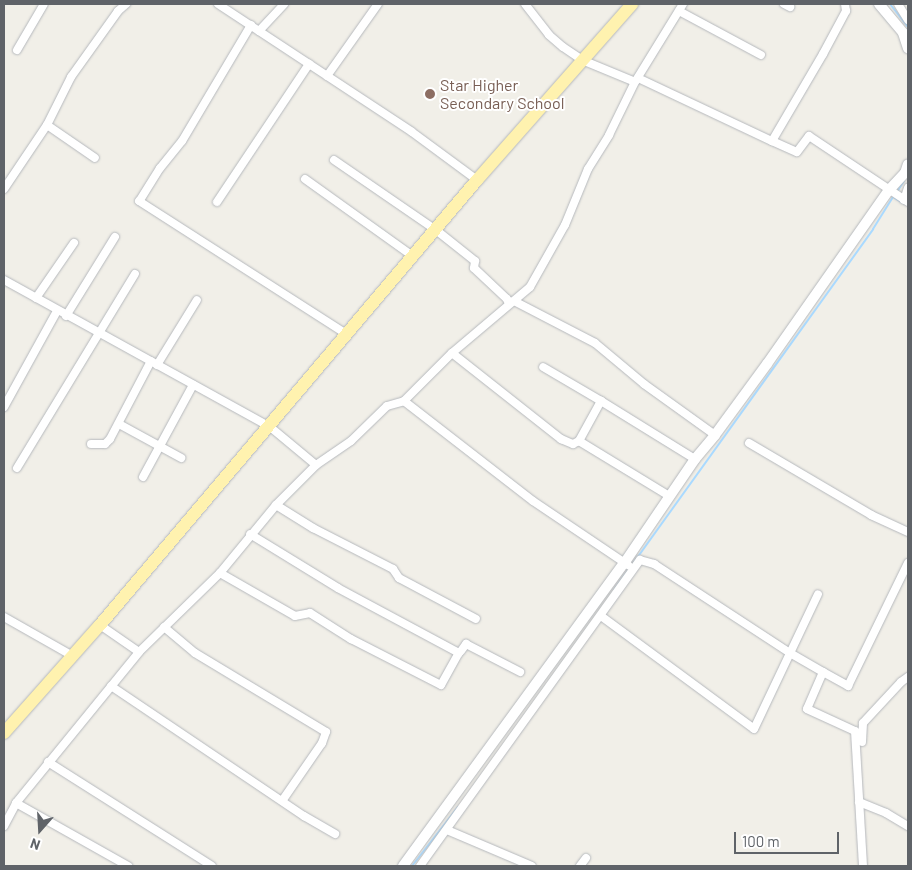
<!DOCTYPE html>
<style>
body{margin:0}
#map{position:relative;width:912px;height:870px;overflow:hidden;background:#f1efe8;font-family:Barlow,sans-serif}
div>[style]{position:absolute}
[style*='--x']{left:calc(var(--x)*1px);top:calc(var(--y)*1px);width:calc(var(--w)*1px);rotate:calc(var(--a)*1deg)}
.stream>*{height:2px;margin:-1px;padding:0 1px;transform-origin:1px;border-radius:1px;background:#aadaff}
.roads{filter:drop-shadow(0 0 1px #b5b8bc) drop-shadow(0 0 1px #b5b8bc)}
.minor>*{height:8px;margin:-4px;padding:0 4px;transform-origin:4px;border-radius:4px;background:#fff}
.tertiary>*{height:10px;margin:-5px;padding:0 5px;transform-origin:5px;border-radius:5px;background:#fff}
.primary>*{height:12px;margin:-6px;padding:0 6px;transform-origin:6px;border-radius:6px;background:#fff2af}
.dots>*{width:14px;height:14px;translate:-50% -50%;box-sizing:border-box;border:2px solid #fff;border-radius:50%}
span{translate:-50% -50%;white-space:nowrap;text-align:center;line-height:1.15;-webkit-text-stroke:4px #fff;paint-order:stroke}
.education-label{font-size:16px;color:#785e54}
.left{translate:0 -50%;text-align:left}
.frame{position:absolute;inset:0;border:5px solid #5f6368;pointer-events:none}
.north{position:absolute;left:15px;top:805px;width:50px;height:50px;-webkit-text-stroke:4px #fff;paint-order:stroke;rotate:199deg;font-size:14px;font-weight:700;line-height:20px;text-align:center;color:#5f6368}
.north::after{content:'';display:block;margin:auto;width:18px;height:22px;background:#5f6368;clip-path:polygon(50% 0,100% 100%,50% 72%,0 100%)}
.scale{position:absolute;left:734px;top:832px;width:105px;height:22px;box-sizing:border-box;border:2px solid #5f6368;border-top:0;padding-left:6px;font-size:15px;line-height:18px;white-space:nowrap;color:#5f6368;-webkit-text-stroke:4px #fff;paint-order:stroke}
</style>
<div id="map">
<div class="stream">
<i style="--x:890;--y:4;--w:29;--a:52"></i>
<i style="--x:897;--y:192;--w:13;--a:-58"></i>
<i style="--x:614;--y:590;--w:444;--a:-54.3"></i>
<i style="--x:873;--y:229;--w:38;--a:-58"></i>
<i style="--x:893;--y:197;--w:12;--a:31"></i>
<i style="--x:412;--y:866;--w:75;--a:-52.1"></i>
</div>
<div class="roads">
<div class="minor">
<i style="--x:218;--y:4;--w:232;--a:33.4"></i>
<i style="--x:412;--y:132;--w:81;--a:36.4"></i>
<i style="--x:525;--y:4;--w:39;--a:52"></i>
<i style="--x:549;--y:35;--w:18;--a:41"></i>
<i style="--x:563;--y:47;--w:23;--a:34"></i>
<i style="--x:582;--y:60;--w:57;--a:22.5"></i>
<i style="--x:784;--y:4;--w:7;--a:27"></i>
<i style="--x:898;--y:4;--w:19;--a:58"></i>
<i style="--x:679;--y:11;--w:93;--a:28.2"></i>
<i style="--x:251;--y:25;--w:135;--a:120.7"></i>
<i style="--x:182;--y:141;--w:35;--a:129"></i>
<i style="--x:160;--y:168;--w:39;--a:122"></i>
<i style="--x:139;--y:201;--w:248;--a:32.7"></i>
<i style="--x:259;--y:31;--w:37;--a:-47"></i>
<i style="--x:17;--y:50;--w:53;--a:-59.6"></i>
<i style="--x:327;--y:76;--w:88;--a:-54.7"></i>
<i style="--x:638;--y:78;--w:148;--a:25.2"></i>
<i style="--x:772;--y:141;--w:101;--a:-59.6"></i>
<i style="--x:823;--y:54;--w:49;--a:-61.9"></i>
<i style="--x:846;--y:11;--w:7;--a:-98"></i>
<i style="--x:47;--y:125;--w:58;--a:34.5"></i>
<i style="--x:772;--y:141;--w:27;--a:24"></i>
<i style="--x:797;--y:152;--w:20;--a:-53"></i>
<i style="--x:809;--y:136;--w:119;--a:33.7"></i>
<i style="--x:334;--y:160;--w:124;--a:34.5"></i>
<i style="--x:436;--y:230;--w:50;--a:38.5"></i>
<i style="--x:475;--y:261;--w:7;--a:98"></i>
<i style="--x:474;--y:268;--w:45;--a:43.2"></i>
<i style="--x:507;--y:299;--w:5;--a:68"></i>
<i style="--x:305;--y:179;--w:134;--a:35.6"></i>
<i style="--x:4;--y:189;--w:77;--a:-56.1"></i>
<i style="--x:47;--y:125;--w:54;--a:-63.4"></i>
<i style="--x:71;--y:77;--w:81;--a:-54.5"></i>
<i style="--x:118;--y:11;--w:11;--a:-41"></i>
<i style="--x:904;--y:200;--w:13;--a:-72"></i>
<i style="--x:217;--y:202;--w:166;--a:-56.3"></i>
<i style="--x:4;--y:280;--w:303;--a:28.9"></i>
<i style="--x:269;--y:426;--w:61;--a:39.7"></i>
<i style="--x:316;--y:465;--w:42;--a:-34.4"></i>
<i style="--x:351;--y:441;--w:50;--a:-44.2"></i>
<i style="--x:387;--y:406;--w:18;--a:-16"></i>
<i style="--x:404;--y:401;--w:68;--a:-45"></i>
<i style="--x:452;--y:353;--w:102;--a:-40.2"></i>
<i style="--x:530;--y:287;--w:71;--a:-60.6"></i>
<i style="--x:565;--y:225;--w:61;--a:-67.7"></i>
<i style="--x:588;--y:169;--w:40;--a:-58"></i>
<i style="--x:609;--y:135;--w:59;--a:-63.9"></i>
<i style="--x:635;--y:82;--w:92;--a:-58.4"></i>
<i style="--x:36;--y:298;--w:67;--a:-55.4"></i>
<i style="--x:514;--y:301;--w:91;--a:27.4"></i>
<i style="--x:595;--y:343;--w:64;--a:39.9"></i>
<i style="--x:644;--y:384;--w:87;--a:35.7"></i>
<i style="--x:66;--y:316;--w:93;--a:-58.2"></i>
<i style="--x:452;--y:353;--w:139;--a:38.3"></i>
<i style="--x:561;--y:439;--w:13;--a:23"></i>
<i style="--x:573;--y:444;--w:7;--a:-27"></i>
<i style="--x:579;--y:441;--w:46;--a:-61.2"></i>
<i style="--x:601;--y:401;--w:67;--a:-149.6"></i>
<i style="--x:157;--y:365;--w:76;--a:-58.4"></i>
<i style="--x:404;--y:401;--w:163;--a:37.8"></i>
<i style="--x:533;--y:501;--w:115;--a:34"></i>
<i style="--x:601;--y:401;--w:110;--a:31.7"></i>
<i style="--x:4;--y:407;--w:110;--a:-61.1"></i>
<i style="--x:119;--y:424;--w:71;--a:28.7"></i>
<i style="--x:579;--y:441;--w:105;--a:31.4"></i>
<i style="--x:749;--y:443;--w:142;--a:30.5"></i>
<i style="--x:871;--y:515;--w:41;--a:24.7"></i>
<i style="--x:91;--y:444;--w:14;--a:0"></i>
<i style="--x:105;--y:444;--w:7;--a:-45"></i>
<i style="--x:110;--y:439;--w:88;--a:-62.3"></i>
<i style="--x:17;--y:468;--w:227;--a:-58.7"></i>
<i style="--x:143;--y:477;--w:105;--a:-61.5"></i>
<i style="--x:276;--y:505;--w:44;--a:31.9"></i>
<i style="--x:313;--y:528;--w:90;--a:27.1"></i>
<i style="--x:393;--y:569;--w:11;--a:56"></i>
<i style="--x:399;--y:578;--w:87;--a:28"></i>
<i style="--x:220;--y:573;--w:86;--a:29.8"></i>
<i style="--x:295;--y:616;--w:15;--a:-11"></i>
<i style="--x:310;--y:613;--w:49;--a:32.4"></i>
<i style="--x:351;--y:639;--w:101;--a:27.1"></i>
<i style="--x:441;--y:685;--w:37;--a:-61"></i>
<i style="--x:459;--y:653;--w:137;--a:-151.8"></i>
<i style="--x:338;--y:588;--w:103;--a:-148.5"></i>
<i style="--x:601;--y:616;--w:190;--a:36.4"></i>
<i style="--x:754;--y:729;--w:149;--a:-64.6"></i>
<i style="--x:4;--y:617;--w:79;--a:29.5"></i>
<i style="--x:100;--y:625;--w:47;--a:34.7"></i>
<i style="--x:164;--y:627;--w:40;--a:40"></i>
<i style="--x:195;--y:653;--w:153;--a:31.1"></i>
<i style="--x:326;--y:732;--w:12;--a:110"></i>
<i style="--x:322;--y:743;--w:70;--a:124.6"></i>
<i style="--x:461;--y:651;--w:9;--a:-54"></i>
<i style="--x:466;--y:644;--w:61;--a:27.4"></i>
<i style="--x:823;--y:672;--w:29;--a:29"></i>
<i style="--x:848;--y:686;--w:137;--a:-64"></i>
<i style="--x:111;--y:686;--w:233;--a:34"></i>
<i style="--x:304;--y:816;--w:36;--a:30"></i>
<i style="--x:862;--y:742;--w:19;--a:-87"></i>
<i style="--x:863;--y:723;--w:56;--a:-47.2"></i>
<i style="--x:901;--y:682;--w:9;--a:-36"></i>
<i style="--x:48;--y:762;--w:194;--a:32.4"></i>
<i style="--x:859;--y:802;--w:29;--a:22"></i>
<i style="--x:886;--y:813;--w:26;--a:31"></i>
<i style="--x:16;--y:803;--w:129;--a:29.4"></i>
<i style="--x:4;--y:826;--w:26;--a:-62"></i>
<i style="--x:16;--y:803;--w:195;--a:-50.8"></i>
<i style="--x:139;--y:652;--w:113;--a:-44.3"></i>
<i style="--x:220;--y:573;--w:88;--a:-50.5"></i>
<i style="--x:276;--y:505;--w:57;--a:-45"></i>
<i style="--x:447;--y:830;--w:92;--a:23"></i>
<i style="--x:420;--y:866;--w:377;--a:-54.3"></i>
<i style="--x:640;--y:560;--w:15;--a:16"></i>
<i style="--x:654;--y:564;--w:163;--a:33.2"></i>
<i style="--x:790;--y:653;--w:38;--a:30"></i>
<i style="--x:823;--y:672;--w:40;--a:113.4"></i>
<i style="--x:807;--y:709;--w:53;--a:24.6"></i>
<i style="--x:855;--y:731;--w:135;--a:86.6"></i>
<i style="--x:580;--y:866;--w:10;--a:-53"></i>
</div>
<div class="tertiary">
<i style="--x:879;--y:4;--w:38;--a:50"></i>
<i style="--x:903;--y:33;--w:16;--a:72"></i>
<i style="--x:403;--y:866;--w:376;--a:-53.9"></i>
<i style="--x:625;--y:562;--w:125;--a:-55.8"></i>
<i style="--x:695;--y:459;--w:31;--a:-50"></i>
<i style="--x:715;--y:435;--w:88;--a:-53.8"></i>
<i style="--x:767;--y:364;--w:213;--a:-55"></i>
<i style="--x:889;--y:190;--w:23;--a:-47"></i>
<i style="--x:905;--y:173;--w:9;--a:-72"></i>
</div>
<div class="primary">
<i style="--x:4;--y:733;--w:144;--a:-48.4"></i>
<i style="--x:100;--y:625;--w:583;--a:-49.73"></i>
<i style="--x:477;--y:180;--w:235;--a:-48.6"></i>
</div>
</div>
<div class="dots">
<i style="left:430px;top:94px;background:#8d6e63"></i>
</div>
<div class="education-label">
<span class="left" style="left:440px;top:94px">Star Higher<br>Secondary School</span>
</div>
<div class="frame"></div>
<div class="north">N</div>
<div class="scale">100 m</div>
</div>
